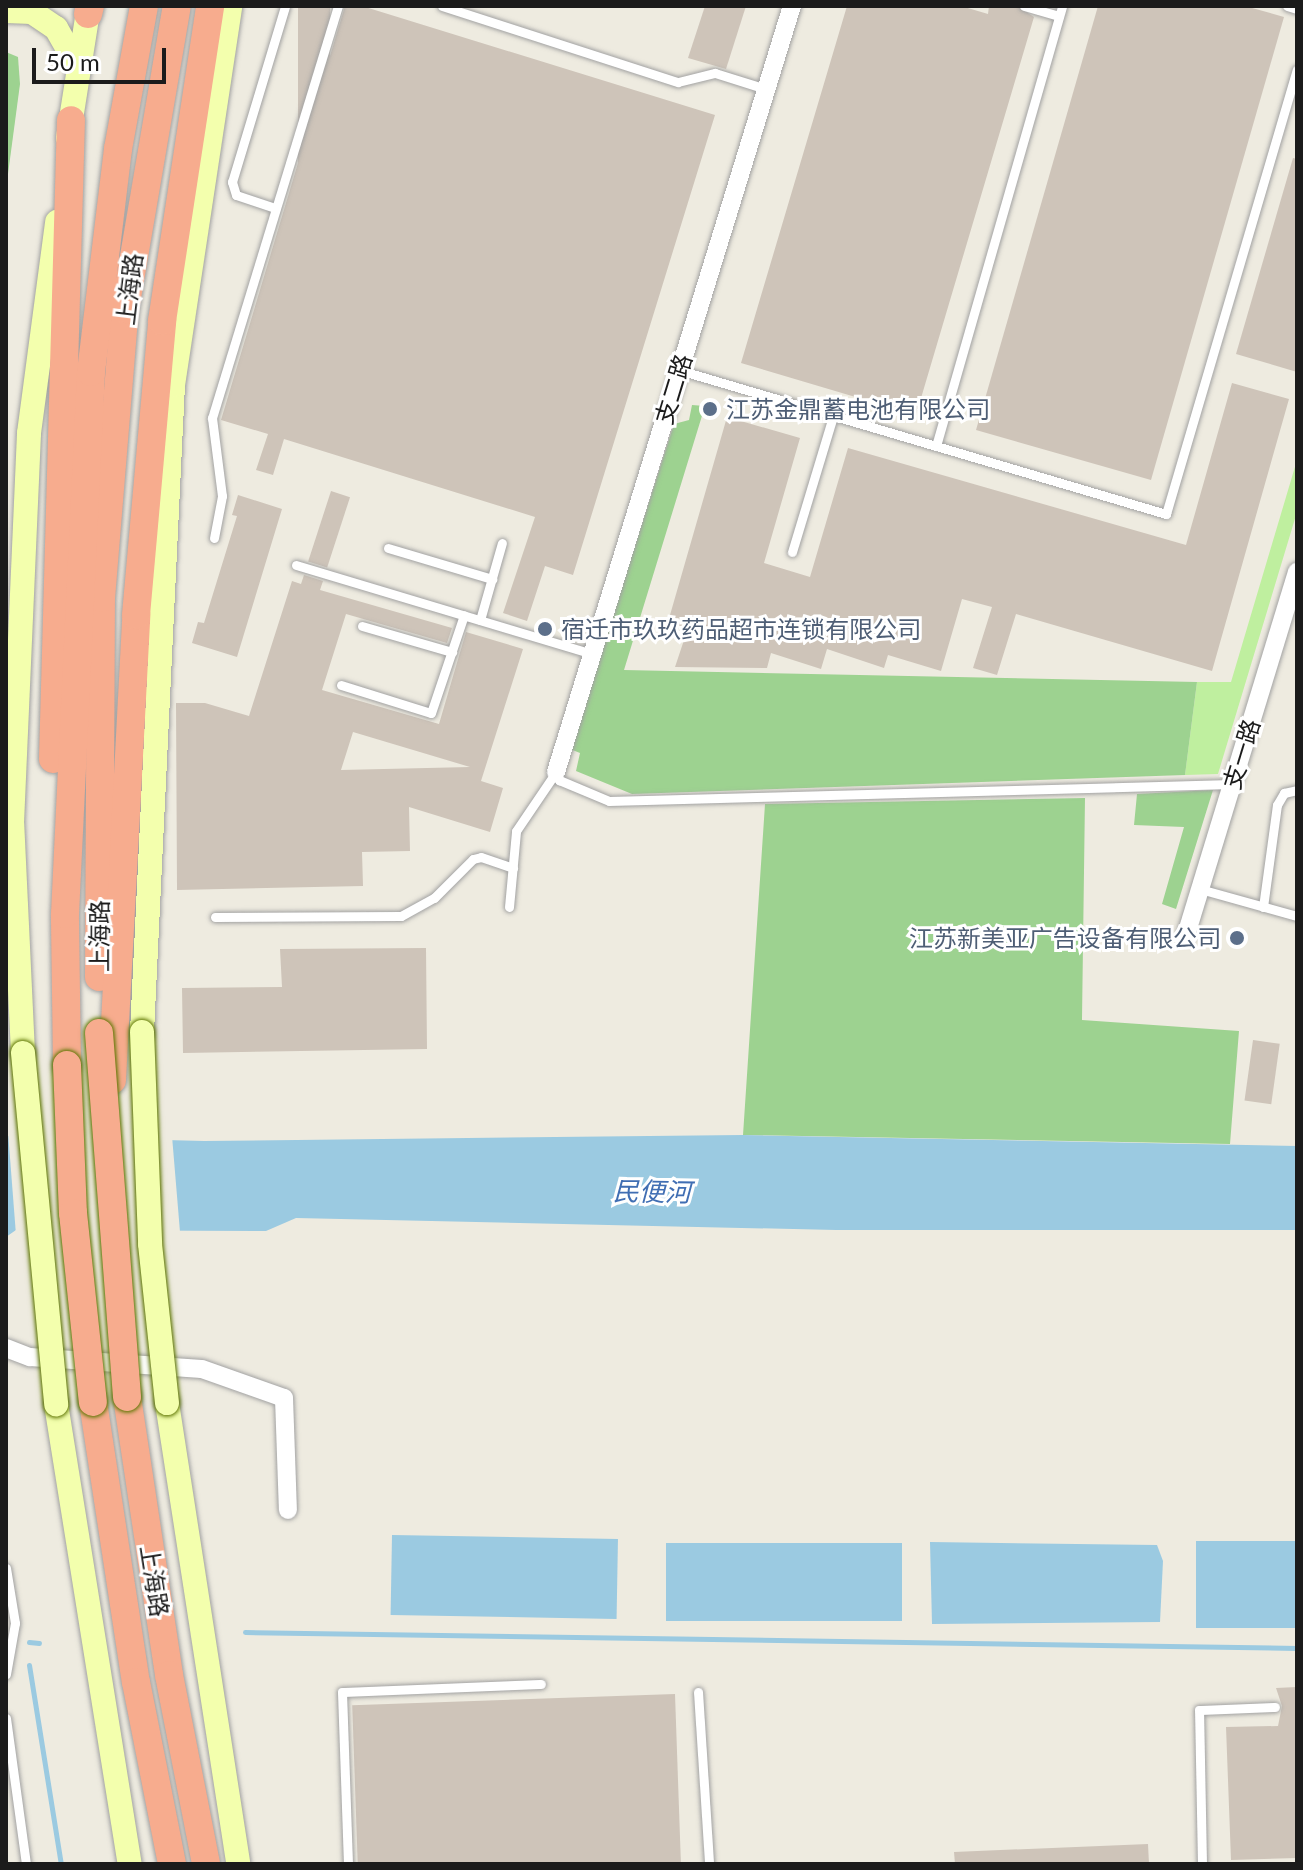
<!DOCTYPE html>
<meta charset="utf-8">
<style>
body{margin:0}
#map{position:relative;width:1303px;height:1870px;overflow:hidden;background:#eeebe0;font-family:Lato,"Noto Sans SC",sans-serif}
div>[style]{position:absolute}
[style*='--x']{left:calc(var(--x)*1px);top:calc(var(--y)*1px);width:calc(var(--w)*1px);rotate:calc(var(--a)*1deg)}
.grass>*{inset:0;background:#bfef9f}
.forest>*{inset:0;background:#9dd290}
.water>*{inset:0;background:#9bcae1;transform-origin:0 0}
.pier>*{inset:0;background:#eeebe0}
.stream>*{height:5px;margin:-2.5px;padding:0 2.5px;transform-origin:2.5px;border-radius:2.5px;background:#9bcae1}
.building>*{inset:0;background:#cec4b9;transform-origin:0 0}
.roads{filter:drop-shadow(0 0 2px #a2a2a2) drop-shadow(0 0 2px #a2a2a2)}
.service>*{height:9px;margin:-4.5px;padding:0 4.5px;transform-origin:4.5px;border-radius:4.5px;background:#fff}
.minor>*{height:18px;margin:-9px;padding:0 9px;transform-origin:9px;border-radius:9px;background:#fff}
.secondary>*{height:24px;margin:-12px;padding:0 12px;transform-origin:12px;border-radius:12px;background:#f3ffad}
.trunk>*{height:28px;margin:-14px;padding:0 14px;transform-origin:14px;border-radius:14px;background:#f7ac8e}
.bridges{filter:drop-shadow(0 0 2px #5d7500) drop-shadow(0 0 2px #5d7500)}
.secondary-bridge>*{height:24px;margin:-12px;padding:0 12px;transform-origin:12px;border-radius:12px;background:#f3ffad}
.trunk-bridge>*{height:28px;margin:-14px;padding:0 14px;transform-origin:14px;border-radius:14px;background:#f7ac8e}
.dots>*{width:22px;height:22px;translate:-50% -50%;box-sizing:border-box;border:4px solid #fff;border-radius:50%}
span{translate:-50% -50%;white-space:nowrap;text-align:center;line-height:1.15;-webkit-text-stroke:6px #fff;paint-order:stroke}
.street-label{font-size:24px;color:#1b1b1b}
.service-label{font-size:24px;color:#4e5e75}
.left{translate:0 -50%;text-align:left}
.right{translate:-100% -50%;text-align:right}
.water-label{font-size:26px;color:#406eb3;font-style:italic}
.frame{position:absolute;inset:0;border:8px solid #1b1b1b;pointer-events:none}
.scale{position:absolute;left:32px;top:48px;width:134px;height:36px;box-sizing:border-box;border:4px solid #1b1b1b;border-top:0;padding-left:10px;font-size:24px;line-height:28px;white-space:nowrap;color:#1b1b1b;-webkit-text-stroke:6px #fff;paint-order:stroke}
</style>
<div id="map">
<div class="grass">
<i style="clip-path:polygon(1297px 460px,1297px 512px,1218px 774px,1185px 775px,1197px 682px,1231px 682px)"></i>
</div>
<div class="forest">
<i style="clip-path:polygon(6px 52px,18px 57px,20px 84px,6px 189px)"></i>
<i style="clip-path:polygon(692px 405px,705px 406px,624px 670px,1197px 682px,1185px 775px,632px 794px,576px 771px,580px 753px,570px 749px,674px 424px,689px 420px)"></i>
<i style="clip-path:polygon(1213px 790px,1176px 909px,1162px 904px,1184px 827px,1134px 825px,1137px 794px)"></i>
<i style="clip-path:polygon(1085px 798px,1082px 1020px,1239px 1031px,1230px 1144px,743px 1135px,765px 804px)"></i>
</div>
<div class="water">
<i style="clip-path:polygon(743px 1135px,1297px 1146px,1297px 1230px,836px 1230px,296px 1218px,266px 1231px,16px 1230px,6px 1237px,6px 1136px,204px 1141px)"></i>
<i style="left:392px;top:1535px;width:226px;height:80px;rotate:1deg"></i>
<i style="left:1196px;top:1541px;width:101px;height:87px"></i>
<i style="clip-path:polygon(930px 1542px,1157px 1545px,1163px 1561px,1160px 1622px,932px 1624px)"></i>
<i style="left:666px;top:1543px;width:236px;height:78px"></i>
</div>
<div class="pier">
<i style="clip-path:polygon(8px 1132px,172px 1136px,180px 1232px,16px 1235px)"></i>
</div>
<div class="stream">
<i style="--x:245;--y:1632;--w:1052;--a:0.87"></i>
<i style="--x:29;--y:1642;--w:10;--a:6"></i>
<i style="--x:29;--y:1665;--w:202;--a:80.9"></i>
</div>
<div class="building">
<i style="left:298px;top:6px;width:32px;height:187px"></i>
<i style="clip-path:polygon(345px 6px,362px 6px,715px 115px,573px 575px,545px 566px,527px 621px,503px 613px,535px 517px,284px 439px,273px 475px,256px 470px,268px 434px,221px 420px)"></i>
<i style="clip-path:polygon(705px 6px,746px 6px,726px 69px,688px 58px)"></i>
<i style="clip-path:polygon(847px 6px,961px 6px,988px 14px,989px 6px,1017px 6px,1034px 17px,916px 415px,741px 363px)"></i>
<i style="clip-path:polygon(1098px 6px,1245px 6px,1284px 17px,1151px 480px,976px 430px)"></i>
<i style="clip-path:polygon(1293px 158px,1297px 159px,1297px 372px,1236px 354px)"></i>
<i style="clip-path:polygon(1232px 383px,1289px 399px,1212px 671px,1016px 614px,997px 675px,973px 668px,992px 607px,962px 599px,941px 671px,888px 655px,884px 668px,827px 649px,821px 669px,771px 653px,767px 668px,675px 667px,688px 628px,668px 622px,727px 417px,800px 438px,764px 563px,810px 577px,848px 448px,1186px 545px)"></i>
<i style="left:331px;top:491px;width:20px;height:74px;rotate:18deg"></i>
<i style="clip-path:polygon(238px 495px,282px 509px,237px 657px,192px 643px,198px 622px,204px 623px,237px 516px,232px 515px)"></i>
<i style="clip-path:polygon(evenodd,304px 575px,323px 581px,320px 590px,452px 628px,447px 643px,346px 614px,322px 690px,439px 724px,466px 632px,523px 649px,481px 781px,503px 788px,490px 832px,409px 807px,410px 851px,362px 852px,363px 886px,177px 890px,176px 703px,205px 703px,249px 716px,292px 581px,301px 584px,304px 575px,353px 732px,470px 767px,341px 770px,353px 732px)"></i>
<i style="clip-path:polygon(426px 948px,427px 1049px,183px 1053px,182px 988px,282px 987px,280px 949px)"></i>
<i style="left:1253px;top:1040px;width:27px;height:61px;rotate:8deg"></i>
<i style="clip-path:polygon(1297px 1687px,1297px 1858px,1231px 1860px,1226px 1727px,1278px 1726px,1282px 1706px,1276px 1688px)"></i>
<i style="left:675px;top:1694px;width:170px;height:323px;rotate:88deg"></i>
<i style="clip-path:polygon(1148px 1844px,1149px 1864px,955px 1864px,954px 1852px)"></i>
</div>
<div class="roads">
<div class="service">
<i style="--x:442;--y:6;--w:248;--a:17.9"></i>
<i style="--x:678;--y:82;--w:38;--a:-14"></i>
<i style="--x:715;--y:73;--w:53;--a:17.4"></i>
<i style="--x:1024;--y:6;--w:36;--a:16"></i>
<i style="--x:1287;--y:6;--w:10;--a:17"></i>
<i style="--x:275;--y:208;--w:41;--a:-161.6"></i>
<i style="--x:236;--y:195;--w:14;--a:-107"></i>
<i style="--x:232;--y:182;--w:184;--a:-73.2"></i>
<i style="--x:679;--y:370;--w:508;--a:16.47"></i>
<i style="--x:1166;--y:514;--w:463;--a:-73.6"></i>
<i style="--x:936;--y:446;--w:458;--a:-74"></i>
<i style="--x:214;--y:538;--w:43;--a:-79.2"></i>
<i style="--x:222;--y:496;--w:79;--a:-97.3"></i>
<i style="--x:212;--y:418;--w:431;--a:-73"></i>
<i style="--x:388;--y:548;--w:109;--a:16.6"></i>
<i style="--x:792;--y:552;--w:142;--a:-73.2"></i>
<i style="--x:296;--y:565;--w:307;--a:16.7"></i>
<i style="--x:480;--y:620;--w:80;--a:-74.1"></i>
<i style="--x:362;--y:626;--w:94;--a:16.1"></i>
<i style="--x:341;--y:685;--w:94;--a:17.3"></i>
<i style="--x:431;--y:713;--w:103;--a:-71.4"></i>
<i style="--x:1200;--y:889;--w:101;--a:15.6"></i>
<i style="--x:509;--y:907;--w:76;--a:-84.7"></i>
<i style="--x:516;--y:831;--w:71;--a:-55.9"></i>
<i style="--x:556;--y:772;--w:9;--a:69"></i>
<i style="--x:559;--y:780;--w:54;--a:22.8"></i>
<i style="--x:609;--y:801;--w:623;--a:-1.56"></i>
<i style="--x:1263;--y:907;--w:103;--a:-82.2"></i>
<i style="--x:1277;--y:805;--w:14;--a:-60"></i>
<i style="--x:1284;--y:793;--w:13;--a:-13"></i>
<i style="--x:215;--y:917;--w:186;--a:-0.3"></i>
<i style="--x:401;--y:916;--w:38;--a:-29"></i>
<i style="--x:434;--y:898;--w:55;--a:-45"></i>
<i style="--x:473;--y:859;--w:8;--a:-14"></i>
<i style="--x:481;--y:857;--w:34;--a:19"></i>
<i style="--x:6;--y:1568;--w:56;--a:80.7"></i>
<i style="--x:15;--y:1623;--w:52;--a:100"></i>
<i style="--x:698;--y:1692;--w:172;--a:86.3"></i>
<i style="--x:6;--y:1718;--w:147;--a:82.2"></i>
<i style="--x:348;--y:1864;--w:172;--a:-92"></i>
<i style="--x:342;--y:1692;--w:199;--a:-2.3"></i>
<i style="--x:1202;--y:1864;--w:154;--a:-91.1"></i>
<i style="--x:1199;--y:1710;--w:76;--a:-2.3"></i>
</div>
<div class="minor">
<i style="--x:556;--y:772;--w:802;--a:-72.88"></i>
<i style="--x:1186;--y:935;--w:380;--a:-73"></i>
<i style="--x:6;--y:1348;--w:26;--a:21"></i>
<i style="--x:30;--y:1357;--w:172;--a:4"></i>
<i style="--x:202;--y:1369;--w:87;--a:19.5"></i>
<i style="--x:284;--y:1398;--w:112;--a:88"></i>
</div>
<div class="secondary">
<i style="--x:6;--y:11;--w:26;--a:2"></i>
<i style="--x:32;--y:12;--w:29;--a:34"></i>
<i style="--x:56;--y:28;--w:43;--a:60.4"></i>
<i style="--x:68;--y:138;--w:134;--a:-81"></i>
<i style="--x:142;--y:1032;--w:648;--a:-87.26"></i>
<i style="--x:173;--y:385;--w:383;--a:-81.4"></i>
<i style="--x:23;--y:1053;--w:230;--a:-92.7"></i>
<i style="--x:12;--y:823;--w:390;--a:-87.5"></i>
<i style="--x:29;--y:433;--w:213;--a:-82.4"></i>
<i style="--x:167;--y:1403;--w:466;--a:81.2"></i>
<i style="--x:56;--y:1404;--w:466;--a:80.9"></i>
</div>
<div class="trunk">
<i style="--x:88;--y:14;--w:8;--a:-76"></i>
<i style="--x:53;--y:759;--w:639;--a:-88.39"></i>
<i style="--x:99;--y:977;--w:379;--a:-89.7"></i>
<i style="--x:101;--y:598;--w:290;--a:-85.3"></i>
<i style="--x:125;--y:309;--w:307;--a:-80.3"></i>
<i style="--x:67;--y:1065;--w:151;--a:-90.8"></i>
<i style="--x:65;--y:914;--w:543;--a:-87.25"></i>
<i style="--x:91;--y:372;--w:225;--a:-83.1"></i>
<i style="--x:118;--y:149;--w:145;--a:-79.7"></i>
<i style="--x:112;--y:1080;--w:466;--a:-87"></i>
<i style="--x:136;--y:615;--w:295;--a:-84.9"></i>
<i style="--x:162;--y:321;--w:319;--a:-81.3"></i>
<i style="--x:127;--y:1397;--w:281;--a:81.4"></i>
<i style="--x:169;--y:1675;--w:193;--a:78.9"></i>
<i style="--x:93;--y:1402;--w:283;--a:81.3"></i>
<i style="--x:136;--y:1682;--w:186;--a:78.8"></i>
</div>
</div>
<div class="bridges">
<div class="secondary-bridge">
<i style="--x:142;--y:1032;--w:212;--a:87.8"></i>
<i style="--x:150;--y:1244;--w:160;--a:83.9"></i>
<i style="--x:23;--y:1053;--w:353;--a:84.6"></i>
</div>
<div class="trunk-bridge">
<i style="--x:99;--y:1033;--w:365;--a:85.6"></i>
<i style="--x:67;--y:1065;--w:148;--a:87.7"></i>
<i style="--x:73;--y:1213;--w:190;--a:84"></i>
</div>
</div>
<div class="dots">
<i style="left:710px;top:409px;background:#5c6f8a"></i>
<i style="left:545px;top:629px;background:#5c6f8a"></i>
<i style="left:1237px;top:938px;background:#5c6f8a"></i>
</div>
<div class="street-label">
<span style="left:129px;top:289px;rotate:-83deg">上海路</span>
<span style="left:673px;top:389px;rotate:-73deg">支二路</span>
<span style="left:1241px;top:754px;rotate:-73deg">支一路</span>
<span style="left:99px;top:936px;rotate:-90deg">上海路</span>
<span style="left:155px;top:1581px;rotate:81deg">上海路</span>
</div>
<div class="service-label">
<span class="left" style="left:726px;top:409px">江苏金鼎蓄电池有限公司</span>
<span class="left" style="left:561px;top:629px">宿迁市玖玖药品超市连锁有限公司</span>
<span class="right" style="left:1221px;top:938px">江苏新美亚广告设备有限公司</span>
</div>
<div class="water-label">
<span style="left:652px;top:1192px;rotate:1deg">民便河</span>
</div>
<div class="frame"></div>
<div class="scale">50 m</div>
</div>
